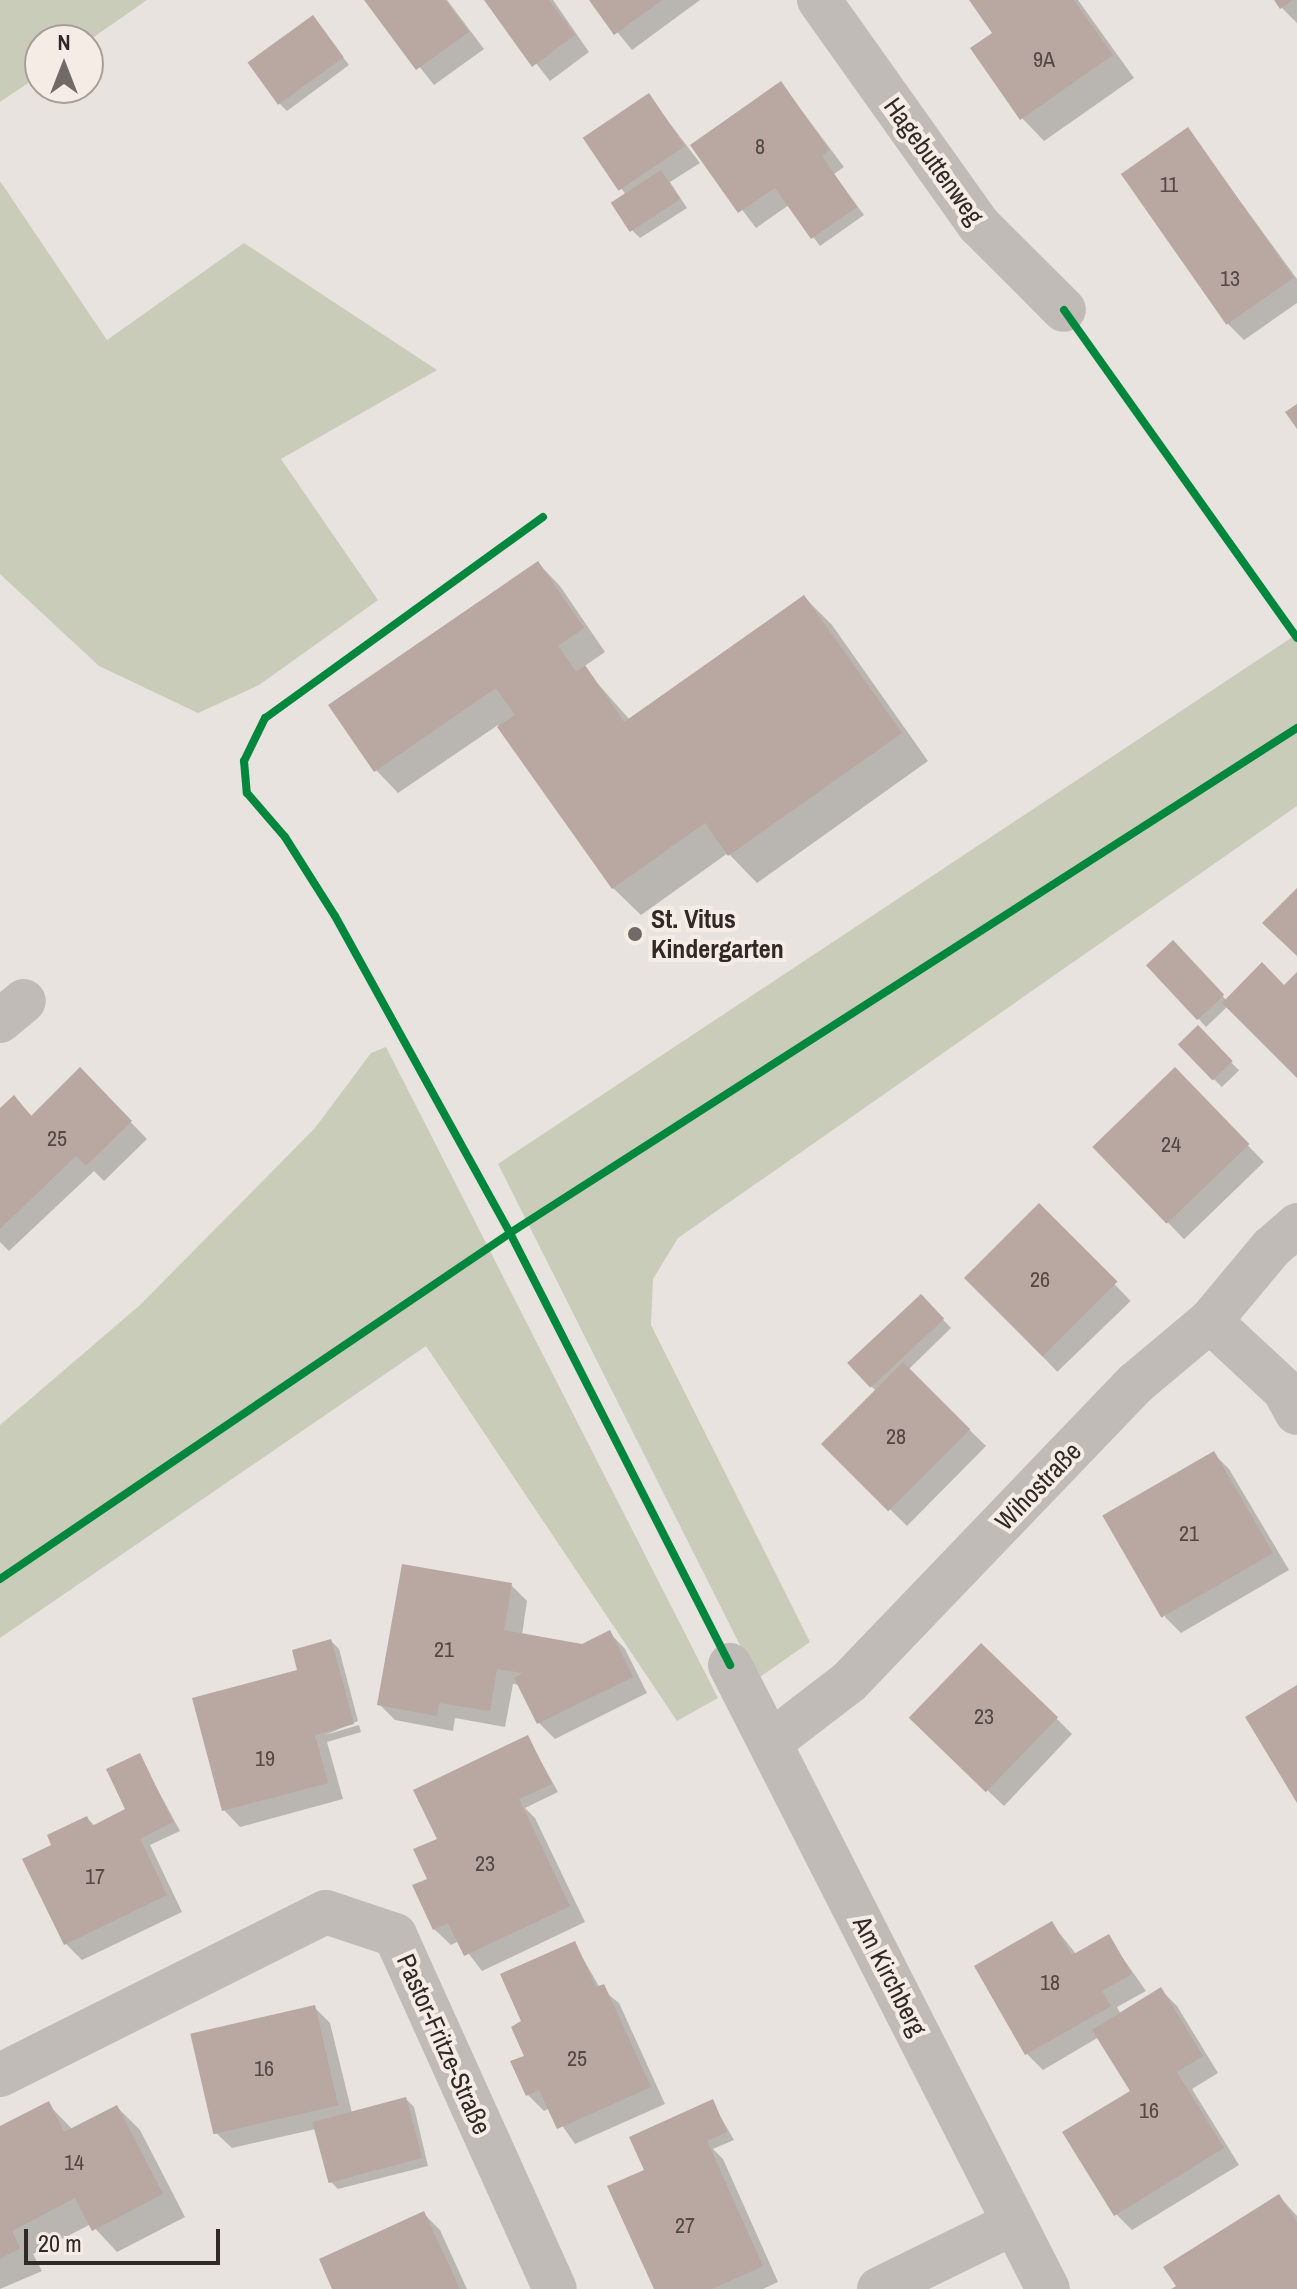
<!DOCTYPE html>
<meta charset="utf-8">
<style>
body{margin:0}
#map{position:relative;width:1297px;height:2289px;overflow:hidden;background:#e8e3de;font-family:"Archivo Narrow",sans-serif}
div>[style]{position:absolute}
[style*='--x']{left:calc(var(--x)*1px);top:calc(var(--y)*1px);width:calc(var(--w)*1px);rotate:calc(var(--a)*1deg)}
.green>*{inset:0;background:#caccba}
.shadow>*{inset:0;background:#0003;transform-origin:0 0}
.building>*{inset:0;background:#b9a7a2;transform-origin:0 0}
.street>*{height:44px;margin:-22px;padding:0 22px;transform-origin:22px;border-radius:22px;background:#c1bbb7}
.cycleway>*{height:8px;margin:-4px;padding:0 4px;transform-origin:4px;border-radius:4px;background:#00873e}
.dots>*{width:22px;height:22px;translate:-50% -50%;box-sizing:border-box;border:4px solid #f5ede5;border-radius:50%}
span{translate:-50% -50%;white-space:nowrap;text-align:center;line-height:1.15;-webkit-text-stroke:8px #f5ede5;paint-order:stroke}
.number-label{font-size:22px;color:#534845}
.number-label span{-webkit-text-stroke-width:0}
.street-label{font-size:26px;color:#312926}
.poi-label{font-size:26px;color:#312926;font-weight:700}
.left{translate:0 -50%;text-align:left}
.north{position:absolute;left:24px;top:24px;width:80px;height:80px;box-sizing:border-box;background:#f5ede5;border:2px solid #a79f99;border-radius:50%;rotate:0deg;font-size:22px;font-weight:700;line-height:32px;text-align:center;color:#312926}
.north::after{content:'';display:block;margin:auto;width:28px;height:36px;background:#716a66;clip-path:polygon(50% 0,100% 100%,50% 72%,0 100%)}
.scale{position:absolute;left:24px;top:2229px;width:196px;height:36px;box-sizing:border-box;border:4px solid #312926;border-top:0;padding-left:10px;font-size:24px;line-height:28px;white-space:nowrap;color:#312926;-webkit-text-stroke:6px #f5ede5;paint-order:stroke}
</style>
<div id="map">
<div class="green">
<i style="clip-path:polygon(0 0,147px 0,88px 41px,40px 40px,40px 75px,0 102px)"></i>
<i style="clip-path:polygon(0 181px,107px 340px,244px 243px,437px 370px,281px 459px,378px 600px,259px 685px,198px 713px,99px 666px,0 574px)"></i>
<i style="clip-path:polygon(1297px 634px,1297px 806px,678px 1238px,653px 1279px,651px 1325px,810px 1642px,757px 1679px,498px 1164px)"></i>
<i style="clip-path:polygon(386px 1047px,718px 1698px,677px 1721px,426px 1346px,0 1638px,0 1425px,140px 1305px,315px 1128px,371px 1053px)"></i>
</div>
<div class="shadow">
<i style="clip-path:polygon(367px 0,447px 0,484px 49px,434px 85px)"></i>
<i style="clip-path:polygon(486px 0,553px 0,589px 52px,550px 81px)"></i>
<i style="clip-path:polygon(591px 0,700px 0,632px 50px)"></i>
<i style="clip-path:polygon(972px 0,1078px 0,1134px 78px,1044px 141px,1022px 118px,995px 33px)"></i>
<i style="clip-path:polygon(1276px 0,1297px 0,1297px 23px,1282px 8px)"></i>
<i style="clip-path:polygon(313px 18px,349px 65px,287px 111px,279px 103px)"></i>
<i style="clip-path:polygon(781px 83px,844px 167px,834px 174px,864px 215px,820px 246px,789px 205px,756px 228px,693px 145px)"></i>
<i style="clip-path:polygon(648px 95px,700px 163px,670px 182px,687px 208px,640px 238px,632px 230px,626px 195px,585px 138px)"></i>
<i style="clip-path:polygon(1188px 130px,1297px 279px,1297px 303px,1244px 340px,1228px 324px)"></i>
<i style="clip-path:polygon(538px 563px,560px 586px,605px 652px,583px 667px,630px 720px,804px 597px,832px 625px,928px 761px,757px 883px,728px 853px,641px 915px,613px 888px,498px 725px,398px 793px,376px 770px)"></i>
<i style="clip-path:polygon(1181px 951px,1227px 1001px,1284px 987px,1297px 975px,1297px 1076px,1228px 1006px,1206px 1027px,1149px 965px)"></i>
<i style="left:1198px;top:1028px;width:59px;height:24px;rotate:46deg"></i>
<i style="clip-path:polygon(80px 1070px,147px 1139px,104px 1181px,94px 1171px,9px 1251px,0 1242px,0 1111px,14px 1098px,33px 1117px)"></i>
<i style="left:1175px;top:1070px;width:128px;height:111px;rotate:46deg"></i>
<i style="left:1039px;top:1206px;width:132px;height:102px;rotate:46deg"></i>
<i style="clip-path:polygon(921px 1297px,951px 1328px,908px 1370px,986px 1446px,907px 1526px,824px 1444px,876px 1391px,851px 1365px)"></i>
<i style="clip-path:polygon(1213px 1453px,1229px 1469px,1289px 1570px,1181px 1633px,1165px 1617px)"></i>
<i style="clip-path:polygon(511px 1585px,527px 1601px,522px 1635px,582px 1646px,609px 1632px,625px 1649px,647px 1693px,555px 1739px,539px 1723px,520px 1685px,513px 1684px,505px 1727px,455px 1718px,453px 1731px,395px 1720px,379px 1704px)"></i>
<i style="clip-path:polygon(331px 1641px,339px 1649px,358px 1721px,325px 1735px,359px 1725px,361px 1732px,327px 1742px,343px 1799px,240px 1827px,224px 1810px,300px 1672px)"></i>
<i style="clip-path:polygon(1056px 1718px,1072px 1734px,1004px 1806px,928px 1734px)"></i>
<i style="clip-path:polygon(528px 1738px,558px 1792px,525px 1808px,535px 1818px,585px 1922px,482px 1971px,459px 1941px,451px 1945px,434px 1929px,430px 1880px,439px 1839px)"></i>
<i style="clip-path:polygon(139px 1755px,180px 1831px,150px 1845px,182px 1912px,82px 1960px,66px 1944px,54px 1846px,87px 1818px,95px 1826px,125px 1812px)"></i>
<i style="clip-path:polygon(1052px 1924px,1077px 1955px,1108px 1937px,1146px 1991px,1117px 2007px,1121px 2015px,1161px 1990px,1177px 2006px,1218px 2073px,1192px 2089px,1239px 2165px,1132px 2230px,1116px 2214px,1133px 2091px,1099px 2037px,1043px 2070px,1027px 2054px)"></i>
<i style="clip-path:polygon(574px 1943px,600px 1988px,619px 2003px,665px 2104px,575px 2144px,550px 2108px,544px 2111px,528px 2095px,525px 2022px)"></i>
<i style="clip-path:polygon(314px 2007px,330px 2023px,352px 2113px,406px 2099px,414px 2107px,428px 2166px,338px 2189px,330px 2181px,316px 2129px,232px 2148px,215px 2132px)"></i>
<i style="clip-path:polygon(712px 2102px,734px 2140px,713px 2149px,723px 2159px,778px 2282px,763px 2289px,656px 2289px,646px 2171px)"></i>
<i style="clip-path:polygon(48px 2104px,73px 2130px,117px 2107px,140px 2130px,185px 2217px,117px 2252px,91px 2224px,33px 2254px,42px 2271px,0 2289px,0 2129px)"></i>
<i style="clip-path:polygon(1279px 2196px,1297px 2216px,1297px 2289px,1175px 2289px)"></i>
<i style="clip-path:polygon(424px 2214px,440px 2230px,467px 2289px,334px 2289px)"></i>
</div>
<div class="building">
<i style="clip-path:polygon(364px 0,445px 0,469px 32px,416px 70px)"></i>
<i style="clip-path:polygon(484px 0,549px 0,575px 35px,532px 67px)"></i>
<i style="clip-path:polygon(589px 0,662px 0,614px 35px)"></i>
<i style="clip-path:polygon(969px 0,1074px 0,1113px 55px,1020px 120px,970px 48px,992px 33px)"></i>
<i style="clip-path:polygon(1274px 0,1293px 0,1280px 9px)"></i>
<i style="left:313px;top:15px;width:52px;height:81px;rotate:54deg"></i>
<i style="clip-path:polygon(781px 81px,829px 150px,822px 156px,857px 207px,811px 239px,775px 188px,738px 213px,690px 145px)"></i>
<i style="left:649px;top:93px;width:64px;height:80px;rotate:56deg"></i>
<i style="left:1188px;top:127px;width:184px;height:82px;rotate:55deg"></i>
<i style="left:661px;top:170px;width:35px;height:60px;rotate:57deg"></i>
<i style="clip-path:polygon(1297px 404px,1297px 429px,1285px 412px)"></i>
<i style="clip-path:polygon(538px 561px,584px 628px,558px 646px,576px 672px,585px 665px,624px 722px,804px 595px,902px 733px,728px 856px,705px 823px,612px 889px,497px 727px,515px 715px,496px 688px,374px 772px,328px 705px)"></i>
<i style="clip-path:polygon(1297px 888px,1297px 956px,1262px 923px)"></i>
<i style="left:1173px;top:940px;width:75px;height:37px;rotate:47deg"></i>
<i style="clip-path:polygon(1262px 962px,1284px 985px,1297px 972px,1297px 1078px,1222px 1003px)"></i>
<i style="left:1198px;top:1025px;width:50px;height:28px;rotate:46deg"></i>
<i style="clip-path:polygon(80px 1067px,132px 1121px,86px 1166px,76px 1156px,0 1229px,0 1108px,14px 1095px,31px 1116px)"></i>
<i style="left:1175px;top:1067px;width:107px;height:115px;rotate:46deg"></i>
<i style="left:1039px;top:1203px;width:111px;height:106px;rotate:45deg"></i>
<i style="left:921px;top:1294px;width:34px;height:101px;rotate:47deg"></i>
<i style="left:903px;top:1362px;width:95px;height:116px;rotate:45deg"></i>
<i style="left:1214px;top:1451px;width:118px;height:129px;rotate:60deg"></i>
<i style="clip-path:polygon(402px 1564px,512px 1583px,504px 1630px,582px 1644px,610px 1630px,633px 1677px,537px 1724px,514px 1678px,523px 1673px,497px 1669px,490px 1711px,439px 1703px,437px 1716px,377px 1705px)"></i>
<i style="clip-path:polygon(331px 1639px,354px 1724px,315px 1735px,328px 1783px,222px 1811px,192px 1698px,297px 1670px,292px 1650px)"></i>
<i style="left:981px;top:1643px;width:107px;height:104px;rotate:44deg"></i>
<i style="clip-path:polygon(1297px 1685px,1297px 1803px,1245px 1717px)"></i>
<i style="clip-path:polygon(528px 1735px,552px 1784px,519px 1799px,570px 1906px,464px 1956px,448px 1923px,433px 1930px,412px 1885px,427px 1879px,413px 1849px,437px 1839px,413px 1790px)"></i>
<i style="clip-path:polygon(140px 1753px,173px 1822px,140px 1839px,167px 1895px,64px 1945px,22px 1859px,51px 1845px,47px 1835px,87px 1816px,92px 1826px,125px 1809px,106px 1769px)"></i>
<i style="clip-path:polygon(1052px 1921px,1072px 1955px,1109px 1934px,1132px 1974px,1102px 1991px,1111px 2006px,1025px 2055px,974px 1966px)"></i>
<i style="clip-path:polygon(575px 1941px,596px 1987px,604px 1984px,651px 2087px,557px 2129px,539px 2090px,526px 2096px,510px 2061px,524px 2056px,511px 2027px,521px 2021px,500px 1974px)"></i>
<i style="clip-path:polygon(1161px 1987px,1203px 2056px,1177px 2072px,1224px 2148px,1114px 2216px,1062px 2132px,1130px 2091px,1092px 2030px)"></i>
<i style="left:315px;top:2005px;width:103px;height:128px;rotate:77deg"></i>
<i style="left:406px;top:2097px;width:63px;height:97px;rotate:75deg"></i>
<i style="clip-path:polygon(713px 2099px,727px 2132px,707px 2141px,763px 2266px,712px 2289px,654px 2289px,607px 2186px,644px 2170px,629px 2137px)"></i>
<i style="clip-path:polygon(49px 2101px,64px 2132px,117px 2105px,163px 2194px,92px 2231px,75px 2198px,12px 2231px,20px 2248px,0 2259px,0 2126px)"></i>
<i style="clip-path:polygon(1279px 2194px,1297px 2223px,1297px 2289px,1171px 2289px,1176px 2286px,1163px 2267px)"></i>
<i style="clip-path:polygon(424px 2211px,460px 2289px,332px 2289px,319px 2259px)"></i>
</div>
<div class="street">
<i style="--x:819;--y:0;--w:276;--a:54.6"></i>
<i style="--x:979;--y:225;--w:120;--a:45"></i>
<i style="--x:0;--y:1021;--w:31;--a:-40"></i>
<i style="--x:1210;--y:1321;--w:101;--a:43"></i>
<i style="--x:1284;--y:1390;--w:26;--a:61"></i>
<i style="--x:730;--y:1665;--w:700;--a:63"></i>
<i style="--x:772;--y:1741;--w:97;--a:-37.5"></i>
<i style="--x:849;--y:1682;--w:414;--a:-46.2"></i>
<i style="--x:1136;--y:1383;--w:97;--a:-40"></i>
<i style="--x:1210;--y:1321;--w:95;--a:-50.1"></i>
<i style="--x:1271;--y:1248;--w:35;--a:-41"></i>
<i style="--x:0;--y:2075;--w:364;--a:-26.6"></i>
<i style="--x:326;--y:1912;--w:73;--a:18.4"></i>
<i style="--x:395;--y:1935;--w:388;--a:65.7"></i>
<i style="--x:879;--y:2289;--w:150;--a:-26.1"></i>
</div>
<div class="cycleway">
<i style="--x:1064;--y:310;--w:402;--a:54.6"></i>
<i style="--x:543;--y:517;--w:343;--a:144.1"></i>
<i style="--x:265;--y:718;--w:48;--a:116"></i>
<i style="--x:244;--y:761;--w:32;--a:85"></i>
<i style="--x:247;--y:793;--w:58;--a:49.2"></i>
<i style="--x:285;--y:837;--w:93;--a:57.7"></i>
<i style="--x:335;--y:916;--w:362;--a:61.1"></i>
<i style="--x:510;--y:1233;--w:485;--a:63"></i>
<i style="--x:0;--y:1579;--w:616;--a:-34.15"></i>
<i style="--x:510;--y:1233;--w:935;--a:-32.69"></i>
</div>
<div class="dots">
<i style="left:635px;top:934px;background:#716a66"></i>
</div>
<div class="number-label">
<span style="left:1044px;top:60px">9A</span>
<span style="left:760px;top:147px">8</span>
<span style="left:1169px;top:185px">11</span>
<span style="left:1230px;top:279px">13</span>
<span style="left:57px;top:1139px">25</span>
<span style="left:1171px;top:1145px">24</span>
<span style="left:1040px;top:1280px">26</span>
<span style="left:896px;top:1437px">28</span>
<span style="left:1189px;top:1534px">21</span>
<span style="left:444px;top:1650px">21</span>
<span style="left:984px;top:1717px">23</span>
<span style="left:265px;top:1759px">19</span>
<span style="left:485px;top:1864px">23</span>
<span style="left:95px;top:1877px">17</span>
<span style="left:1050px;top:1983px">18</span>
<span style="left:577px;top:2059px">25</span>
<span style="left:264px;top:2069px">16</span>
<span style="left:1149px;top:2111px">16</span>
<span style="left:74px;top:2163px">14</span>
<span style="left:685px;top:2226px">27</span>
</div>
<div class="street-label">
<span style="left:934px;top:161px;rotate:54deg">Hagebuttenweg</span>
<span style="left:1038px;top:1486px;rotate:-46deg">Wihostraße</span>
<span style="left:890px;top:1976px;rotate:63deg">Am Kirchberg</span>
<span style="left:444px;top:2044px;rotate:66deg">Pastor-Fritze-Straße</span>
</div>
<div class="poi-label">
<span class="left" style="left:651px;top:934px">St. Vitus<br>Kindergarten</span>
</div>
<div class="north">N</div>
<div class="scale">20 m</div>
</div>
